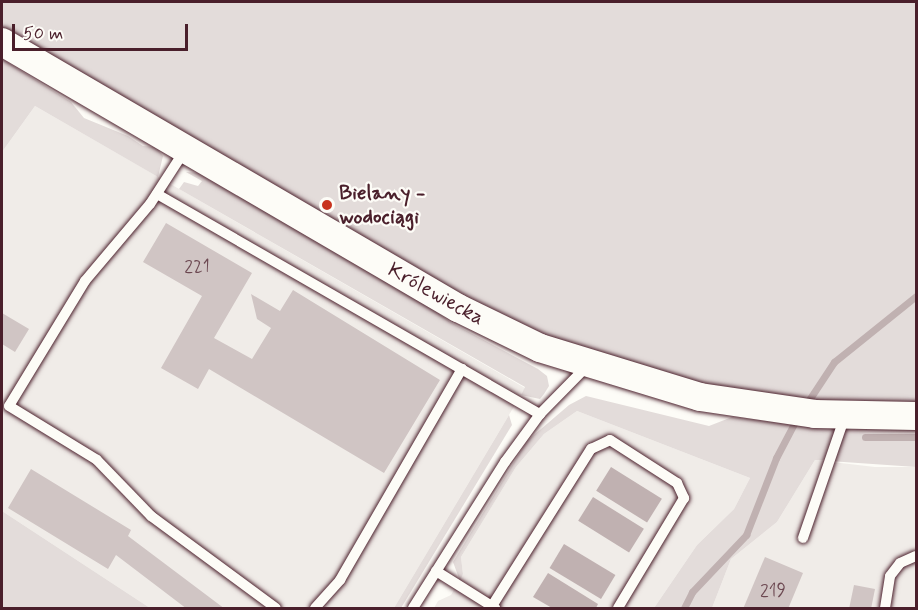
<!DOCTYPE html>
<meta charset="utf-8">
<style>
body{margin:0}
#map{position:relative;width:918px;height:610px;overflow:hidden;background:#fdfcf7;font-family:Mynerve,sans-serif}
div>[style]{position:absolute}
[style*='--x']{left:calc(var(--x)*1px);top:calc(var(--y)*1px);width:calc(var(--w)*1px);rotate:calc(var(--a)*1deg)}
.built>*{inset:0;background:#f0ece8}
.green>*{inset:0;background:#e3dcda}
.water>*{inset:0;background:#c0b1b1;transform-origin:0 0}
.stream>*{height:7px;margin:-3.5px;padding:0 3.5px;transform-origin:3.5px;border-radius:3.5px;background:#c0b1b1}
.building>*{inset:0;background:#d0c5c4}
.roads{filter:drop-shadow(0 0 2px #4a1f2b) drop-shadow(0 0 2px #4a1f2b)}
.lane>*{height:10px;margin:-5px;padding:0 5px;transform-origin:5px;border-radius:5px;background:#fdfcf7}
.secondary>*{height:28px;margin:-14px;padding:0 14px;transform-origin:14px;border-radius:14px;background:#fdfcf7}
.dots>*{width:16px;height:16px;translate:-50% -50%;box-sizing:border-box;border:3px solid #fdfcf7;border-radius:50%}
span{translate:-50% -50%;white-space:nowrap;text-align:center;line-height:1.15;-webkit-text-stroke:4.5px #fdfcf7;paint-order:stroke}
.number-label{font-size:18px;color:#6c4851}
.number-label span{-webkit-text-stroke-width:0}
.poi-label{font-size:21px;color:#4a1f2b;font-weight:700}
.left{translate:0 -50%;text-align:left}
.street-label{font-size:21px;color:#4a1f2b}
.frame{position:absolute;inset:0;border:3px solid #4a1f2b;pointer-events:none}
.scale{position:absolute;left:12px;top:24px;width:176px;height:27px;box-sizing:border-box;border:3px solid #4a1f2b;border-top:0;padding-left:8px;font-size:18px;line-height:21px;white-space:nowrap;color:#4a1f2b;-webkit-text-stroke:4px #fdfcf7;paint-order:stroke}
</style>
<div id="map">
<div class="built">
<i style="clip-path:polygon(35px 106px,525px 388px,394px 608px,150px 608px,2px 511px,2px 152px)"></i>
<i style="clip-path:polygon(577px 411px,750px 478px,734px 509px,697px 545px,654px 608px,434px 608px,438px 601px,451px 595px,463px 574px,461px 557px,516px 467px,544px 434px)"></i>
<i style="clip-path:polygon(815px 460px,875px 467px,916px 467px,916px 608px,712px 608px,731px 559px,777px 522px)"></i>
</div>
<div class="green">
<i style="clip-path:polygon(2px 2px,916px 2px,916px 405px,861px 405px,717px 388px,552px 339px,492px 314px,2px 29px)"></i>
<i style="clip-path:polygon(2px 59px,71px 102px,84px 118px,128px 136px,143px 146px,156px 147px,163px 156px,158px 177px,35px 106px,2px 152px)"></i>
<i style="clip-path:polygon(186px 172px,202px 173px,420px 299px,450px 322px,538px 369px,547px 376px,549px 386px,544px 394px,540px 399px,521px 395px,525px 387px,179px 189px,184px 182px,198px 186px,202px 181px)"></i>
<i style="clip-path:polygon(586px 396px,709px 426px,732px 417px,821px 428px,916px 428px,916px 467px,815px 460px,777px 522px,731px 559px,712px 608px,654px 608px,697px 545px,734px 509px,750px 478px,577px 411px,544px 434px,516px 467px,461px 557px,463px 574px,460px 581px,453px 562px,527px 441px,569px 405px)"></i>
<i style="clip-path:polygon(509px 415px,512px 425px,401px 608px,394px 608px)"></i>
<i style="clip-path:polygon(2px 511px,150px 608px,2px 608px)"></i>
</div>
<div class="water">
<i style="left:611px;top:467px;width:60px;height:28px;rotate:32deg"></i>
<i style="left:593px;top:497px;width:60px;height:28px;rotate:32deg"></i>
<i style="left:564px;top:544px;width:60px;height:28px;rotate:31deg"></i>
<i style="clip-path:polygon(548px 573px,598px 604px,596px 608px,552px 608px,533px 597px)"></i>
</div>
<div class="stream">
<i style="--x:805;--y:406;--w:53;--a:-56.6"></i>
<i style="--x:834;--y:362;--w:105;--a:-38.8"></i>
<i style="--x:865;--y:437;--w:51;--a:0"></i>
<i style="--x:684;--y:608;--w:18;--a:-63"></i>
<i style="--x:692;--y:592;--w:79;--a:-46.5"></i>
<i style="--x:746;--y:535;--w:83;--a:-68.7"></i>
<i style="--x:776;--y:458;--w:45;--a:-62.3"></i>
</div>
<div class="building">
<i style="clip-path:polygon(166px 223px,252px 273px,214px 338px,252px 359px,271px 328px,257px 319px,251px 294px,280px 311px,293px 290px,440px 380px,384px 473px,209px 369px,198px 389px,161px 368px,202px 296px,143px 262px)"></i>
<i style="clip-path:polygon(2px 313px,29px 329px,15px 352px,2px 344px)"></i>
<i style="clip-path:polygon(31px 469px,131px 530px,128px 536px,225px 609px,187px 609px,116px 555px,108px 569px,8px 508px)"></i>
<i style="clip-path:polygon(765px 557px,803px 573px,788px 609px,743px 609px)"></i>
<i style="clip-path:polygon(854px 585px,875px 589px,871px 609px,849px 609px)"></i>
</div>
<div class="roads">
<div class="lane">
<i style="--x:185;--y:150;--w:64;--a:122.9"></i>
<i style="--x:150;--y:204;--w:101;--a:130.2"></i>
<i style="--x:85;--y:281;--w:146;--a:121.3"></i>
<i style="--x:9;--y:406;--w:103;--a:31.5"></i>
<i style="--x:97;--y:460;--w:78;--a:46"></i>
<i style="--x:151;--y:516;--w:155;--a:36.4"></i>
<i style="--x:157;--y:194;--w:442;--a:29.9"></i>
<i style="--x:803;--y:538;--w:129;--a:-71"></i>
<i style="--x:436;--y:571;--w:70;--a:32.1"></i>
<i style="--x:492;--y:606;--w:186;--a:-57.8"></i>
<i style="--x:591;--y:449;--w:21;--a:-25"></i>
<i style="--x:610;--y:440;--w:80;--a:32.7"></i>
<i style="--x:677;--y:483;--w:17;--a:65"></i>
<i style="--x:684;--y:498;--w:128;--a:121"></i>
<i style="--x:315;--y:608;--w:38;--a:-48"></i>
<i style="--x:340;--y:580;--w:244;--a:-60"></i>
<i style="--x:413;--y:608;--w:173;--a:-57.8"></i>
<i style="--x:505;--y:462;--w:59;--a:-53.9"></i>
<i style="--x:540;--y:414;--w:67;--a:-45.6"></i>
<i style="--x:885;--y:608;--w:32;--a:-81"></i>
<i style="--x:890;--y:576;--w:16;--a:-52"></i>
<i style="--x:900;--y:563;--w:17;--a:-24"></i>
</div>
<div class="secondary">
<i style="--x:2;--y:42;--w:528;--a:30.26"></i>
<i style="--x:458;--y:308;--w:91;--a:26"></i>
<i style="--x:540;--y:348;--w:167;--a:17"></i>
<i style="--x:700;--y:397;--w:116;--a:8.4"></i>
<i style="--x:815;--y:414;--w:101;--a:1.1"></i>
</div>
</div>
<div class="dots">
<i style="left:327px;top:205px;background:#c8321e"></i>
</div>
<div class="number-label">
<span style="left:197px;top:267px">221</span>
<span style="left:773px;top:591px">219</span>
</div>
<div class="poi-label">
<span class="left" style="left:339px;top:205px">Bielany -<br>wodociągi</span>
</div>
<div class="street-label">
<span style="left:436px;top:294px;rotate:29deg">Królewiecka</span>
</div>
<div class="frame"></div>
<div class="scale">50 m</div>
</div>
